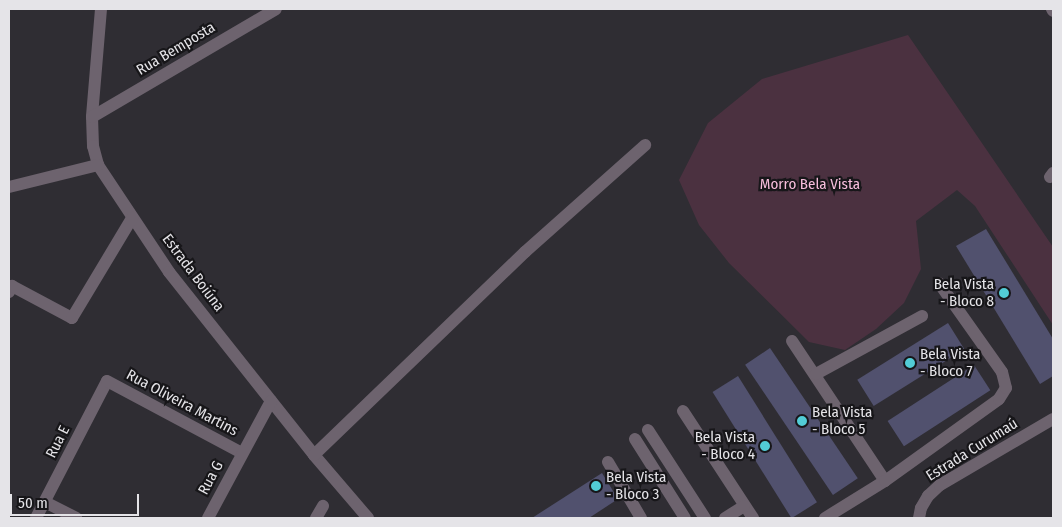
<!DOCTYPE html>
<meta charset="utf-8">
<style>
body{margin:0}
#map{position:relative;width:1062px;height:527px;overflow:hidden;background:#2f2d33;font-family:"Fira Sans Condensed",sans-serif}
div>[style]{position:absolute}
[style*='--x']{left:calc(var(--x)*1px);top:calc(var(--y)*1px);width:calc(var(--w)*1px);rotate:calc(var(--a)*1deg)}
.green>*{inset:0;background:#4b3140}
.building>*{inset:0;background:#51516e;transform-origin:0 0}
.minor>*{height:12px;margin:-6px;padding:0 6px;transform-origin:6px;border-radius:6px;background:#6d636e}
.dots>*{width:14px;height:14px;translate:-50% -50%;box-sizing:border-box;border:2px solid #171619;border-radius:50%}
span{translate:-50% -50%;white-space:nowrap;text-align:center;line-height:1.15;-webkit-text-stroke:4.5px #171619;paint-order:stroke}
.street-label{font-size:15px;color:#e5e4e8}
.park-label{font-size:15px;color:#f6bddb}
.poi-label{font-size:15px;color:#e5e4e8}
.right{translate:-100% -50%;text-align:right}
.left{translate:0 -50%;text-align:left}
.frame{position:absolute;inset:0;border:10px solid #e5e4e8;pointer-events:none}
.scale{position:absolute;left:10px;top:494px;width:129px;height:22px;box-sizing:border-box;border:2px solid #e5e4e8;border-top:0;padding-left:6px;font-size:15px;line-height:18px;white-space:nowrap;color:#e5e4e8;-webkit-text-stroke:4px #171619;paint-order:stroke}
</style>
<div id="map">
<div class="green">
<i style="clip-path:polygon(908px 35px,1053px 247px,1053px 325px,975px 206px,957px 190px,916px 221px,921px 269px,904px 303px,876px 329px,845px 350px,809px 342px,729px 263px,699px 225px,679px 180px,708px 123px,762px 79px)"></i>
</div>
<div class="building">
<i style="clip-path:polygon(986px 229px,1053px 339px,1053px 376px,1040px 384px,956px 246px)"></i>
<i style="left:948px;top:323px;width:31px;height:107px;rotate:58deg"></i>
<i style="left:770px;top:348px;width:157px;height:30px;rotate:56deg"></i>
<i style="left:974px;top:365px;width:30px;height:103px;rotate:57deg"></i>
<i style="left:738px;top:376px;width:149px;height:30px;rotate:58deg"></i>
<i style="clip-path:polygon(602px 473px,618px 499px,589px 518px,532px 518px)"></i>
</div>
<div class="minor">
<i style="--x:101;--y:9;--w:108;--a:94.8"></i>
<i style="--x:92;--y:117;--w:29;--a:88"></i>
<i style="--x:93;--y:146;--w:20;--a:75"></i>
<i style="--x:98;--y:165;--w:128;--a:56.4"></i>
<i style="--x:169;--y:272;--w:233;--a:51.6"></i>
<i style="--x:314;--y:455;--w:83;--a:49.4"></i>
<i style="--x:1052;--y:9;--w:2;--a:63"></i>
<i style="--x:92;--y:117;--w:213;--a:-30.4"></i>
<i style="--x:1050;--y:177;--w:5;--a:-53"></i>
<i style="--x:9;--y:187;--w:92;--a:-13.9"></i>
<i style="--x:9;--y:292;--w:7;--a:-63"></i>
<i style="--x:12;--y:286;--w:68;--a:28.1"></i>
<i style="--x:72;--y:318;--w:117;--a:-59"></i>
<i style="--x:792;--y:341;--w:168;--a:56.4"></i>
<i style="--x:816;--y:374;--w:121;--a:-28.7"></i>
<i style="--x:683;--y:411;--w:128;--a:56.8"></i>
<i style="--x:648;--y:430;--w:105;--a:57.1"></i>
<i style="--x:635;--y:439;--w:93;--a:57.7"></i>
<i style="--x:314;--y:455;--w:293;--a:-43.9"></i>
<i style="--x:525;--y:252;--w:161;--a:-41.7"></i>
<i style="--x:608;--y:462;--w:65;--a:59.5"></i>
<i style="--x:45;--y:502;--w:35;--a:27"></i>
<i style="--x:36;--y:518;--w:154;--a:-62.6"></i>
<i style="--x:107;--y:381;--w:153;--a:28.1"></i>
<i style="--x:208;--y:518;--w:133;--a:-61.7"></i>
<i style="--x:316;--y:518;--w:14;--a:-60"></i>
<i style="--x:725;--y:518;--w:22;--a:-32"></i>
<i style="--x:825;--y:518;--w:70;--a:-31.7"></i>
<i style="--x:885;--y:481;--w:140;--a:-35.7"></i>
<i style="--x:999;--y:399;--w:13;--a:-58"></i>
<i style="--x:1006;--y:388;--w:16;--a:-104"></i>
<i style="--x:1002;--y:372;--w:109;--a:-125.3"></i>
<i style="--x:919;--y:518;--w:10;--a:-79"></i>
<i style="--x:921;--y:508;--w:14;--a:-60"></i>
<i style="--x:928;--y:496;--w:16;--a:-43"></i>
<i style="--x:940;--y:485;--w:131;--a:-30.3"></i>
</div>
<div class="dots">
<i style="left:1004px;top:293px;background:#52ccd6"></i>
<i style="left:910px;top:363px;background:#52ccd6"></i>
<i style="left:802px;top:421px;background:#52ccd6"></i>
<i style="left:765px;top:446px;background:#52ccd6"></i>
<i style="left:596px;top:486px;background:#52ccd6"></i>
</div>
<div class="street-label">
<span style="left:176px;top:49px;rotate:-31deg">Rua Bemposta</span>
<span style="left:193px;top:273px;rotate:53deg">Estrada Boiúna</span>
<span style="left:182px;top:403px;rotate:28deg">Rua Oliveira Martins</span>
<span style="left:58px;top:442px;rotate:-63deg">Rua E</span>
<span style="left:972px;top:450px;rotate:-32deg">Estrada Curumaú</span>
<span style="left:211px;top:478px;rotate:-62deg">Rua G</span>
</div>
<div class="park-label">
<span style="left:810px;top:185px">Morro Bela Vista</span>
</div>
<div class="poi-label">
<span class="right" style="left:994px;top:293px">Bela Vista<br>- Bloco 8</span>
<span class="left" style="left:920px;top:363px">Bela Vista<br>- Bloco 7</span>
<span class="left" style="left:812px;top:421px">Bela Vista<br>- Bloco 5</span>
<span class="right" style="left:755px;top:446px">Bela Vista<br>- Bloco 4</span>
<span class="left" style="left:606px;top:486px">Bela Vista<br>- Bloco 3</span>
</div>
<div class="frame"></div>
<div class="scale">50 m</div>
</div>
